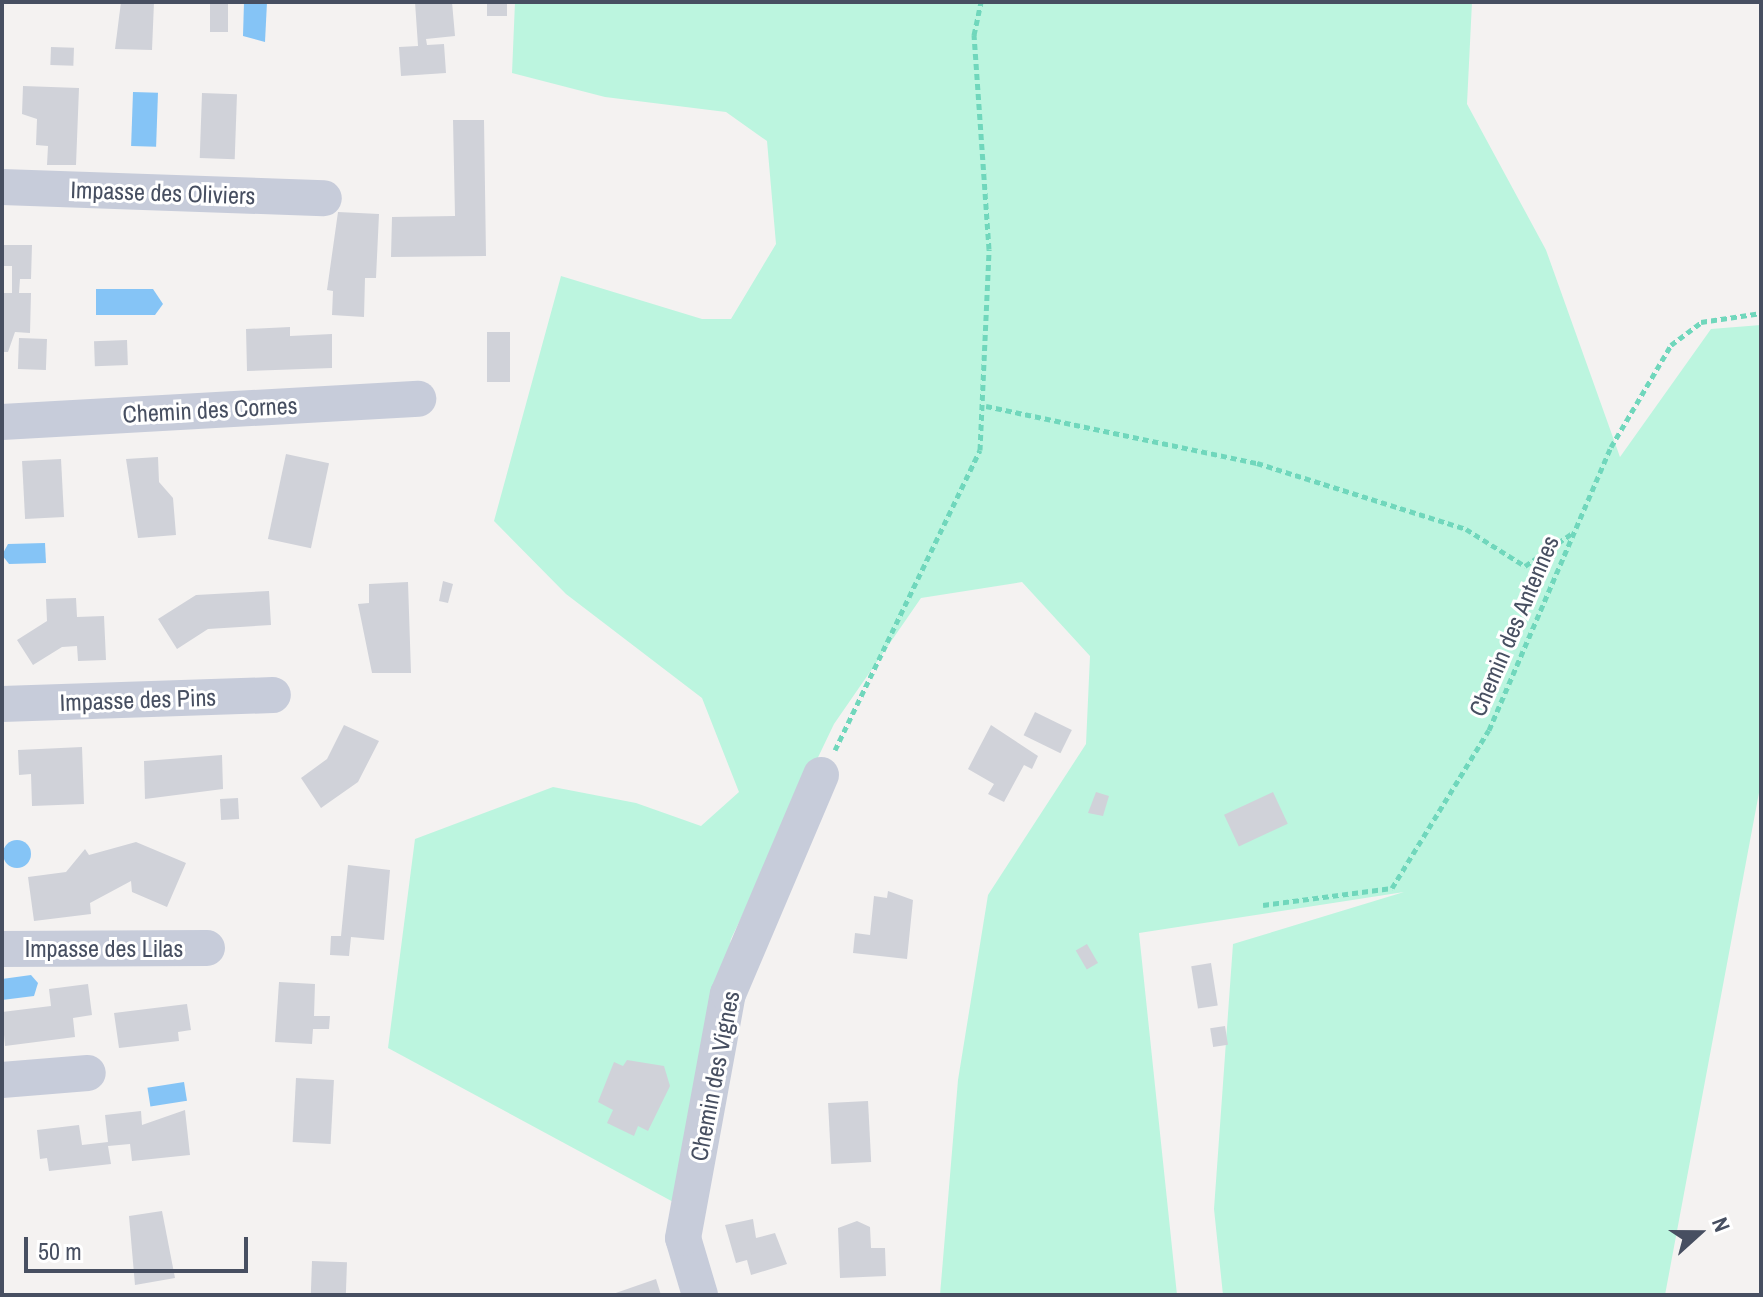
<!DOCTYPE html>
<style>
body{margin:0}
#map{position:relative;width:1763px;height:1297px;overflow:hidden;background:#f4f2f1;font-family:"Archivo Narrow",sans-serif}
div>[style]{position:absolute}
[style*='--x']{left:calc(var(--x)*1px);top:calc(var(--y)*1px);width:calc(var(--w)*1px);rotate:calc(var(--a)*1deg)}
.green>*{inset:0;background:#bcf5df}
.water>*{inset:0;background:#85c4f6;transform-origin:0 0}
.round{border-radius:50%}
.building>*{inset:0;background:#d0d2d9;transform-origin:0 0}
.path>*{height:5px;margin-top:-2.5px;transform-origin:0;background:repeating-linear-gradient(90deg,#70d7bc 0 6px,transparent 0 10px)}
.minor>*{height:36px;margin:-18px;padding:0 18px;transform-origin:18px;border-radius:18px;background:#c7ccda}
span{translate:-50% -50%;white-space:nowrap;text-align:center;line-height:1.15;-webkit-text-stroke:6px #fff;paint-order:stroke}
.street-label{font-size:24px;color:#474f61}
.frame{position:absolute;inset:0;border:4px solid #474f61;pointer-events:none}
.north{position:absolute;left:1659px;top:1193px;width:80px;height:80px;-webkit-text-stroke:6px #fff;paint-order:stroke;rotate:69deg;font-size:22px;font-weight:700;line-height:32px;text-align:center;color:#474f61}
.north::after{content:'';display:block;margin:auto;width:28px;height:36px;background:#474f61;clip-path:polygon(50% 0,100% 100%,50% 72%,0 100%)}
.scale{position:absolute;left:24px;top:1237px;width:224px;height:36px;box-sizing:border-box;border:4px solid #474f61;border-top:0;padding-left:10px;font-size:24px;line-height:28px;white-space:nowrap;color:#474f61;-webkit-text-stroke:6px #fff;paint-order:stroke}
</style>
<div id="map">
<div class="green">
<i style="clip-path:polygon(515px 2px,1472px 2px,1467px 104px,1546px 250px,1620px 457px,1711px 329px,1761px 325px,1761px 782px,1665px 1295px,1223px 1295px,1214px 1209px,1233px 944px,1404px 892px,1139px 933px,1177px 1295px,940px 1295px,958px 1080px,988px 895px,1086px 744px,1090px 656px,1022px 582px,921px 598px,834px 724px,731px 939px,677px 1204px,388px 1048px,415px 839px,553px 787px,636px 803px,701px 826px,739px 792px,702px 698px,566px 594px,494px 521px,561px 276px,702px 319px,731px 319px,776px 244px,767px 141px,726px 112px,605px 97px,512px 73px)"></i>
</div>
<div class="water">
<i style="clip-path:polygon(244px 2px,267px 2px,265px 42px,243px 36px)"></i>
<i style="left:133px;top:92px;width:25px;height:54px;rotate:2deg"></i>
<i style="clip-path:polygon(96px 289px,153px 289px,163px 304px,155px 315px,96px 315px)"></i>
<i style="clip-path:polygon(45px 543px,46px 563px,9px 564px,2px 555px,8px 544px)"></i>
<i class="round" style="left:3px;top:840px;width:28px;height:28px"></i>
<i style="clip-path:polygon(31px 975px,38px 983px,34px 996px,2px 1000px,2px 979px)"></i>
<i style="left:184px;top:1082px;width:19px;height:37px;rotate:81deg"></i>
</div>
<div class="building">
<i style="clip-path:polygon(121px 2px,154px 2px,152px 50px,115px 49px)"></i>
<i style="left:210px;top:2px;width:18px;height:30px"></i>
<i style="clip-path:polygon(415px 2px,452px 2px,455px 36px,426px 39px,427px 45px,444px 44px,446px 73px,401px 76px,399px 47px,418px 46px)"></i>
<i style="left:487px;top:2px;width:20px;height:14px"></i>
<i style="left:51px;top:47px;width:23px;height:18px;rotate:2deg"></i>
<i style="clip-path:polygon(23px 86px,79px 88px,76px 165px,47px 165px,48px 146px,36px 145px,37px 119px,22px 114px)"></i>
<i style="left:202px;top:93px;width:35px;height:65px;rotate:2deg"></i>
<i style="clip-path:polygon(453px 120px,484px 120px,486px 256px,391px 257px,392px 217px,455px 216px)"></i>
<i style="clip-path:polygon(338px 212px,379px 214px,376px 278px,365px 278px,364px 317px,332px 315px,333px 291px,327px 290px)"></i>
<i style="clip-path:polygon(2px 245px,32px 245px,31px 279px,20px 279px,19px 293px,31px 293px,30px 333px,15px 332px,8px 352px,2px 352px,2px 293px,12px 293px,12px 266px,2px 266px)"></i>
<i style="clip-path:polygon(290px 327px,290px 336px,332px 334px,332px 368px,247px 371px,246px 329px)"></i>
<i style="left:487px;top:332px;width:23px;height:50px"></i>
<i style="left:19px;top:338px;width:28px;height:31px;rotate:2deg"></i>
<i style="left:127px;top:340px;width:25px;height:33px;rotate:88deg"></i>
<i style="left:286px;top:454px;width:44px;height:87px;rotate:12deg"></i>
<i style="clip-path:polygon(158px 457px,159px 482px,173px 498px,176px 535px,138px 538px,126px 459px)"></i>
<i style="left:61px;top:459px;width:58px;height:39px;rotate:87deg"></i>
<i style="clip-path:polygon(443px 581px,453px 584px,448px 603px,439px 601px)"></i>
<i style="clip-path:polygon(408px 582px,411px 673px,372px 673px,358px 604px,369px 603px,369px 584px)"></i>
<i style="clip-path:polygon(269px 591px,271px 625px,208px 629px,177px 649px,158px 619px,196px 595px)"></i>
<i style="clip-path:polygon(76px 598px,77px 617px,104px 616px,106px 660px,78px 661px,77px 646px,62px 647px,33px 665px,17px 640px,47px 621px,46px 599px)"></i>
<i style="left:1035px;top:712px;width:41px;height:26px;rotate:26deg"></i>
<i style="clip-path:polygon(344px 725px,379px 741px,358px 782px,321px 808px,301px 778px,327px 759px)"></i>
<i style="clip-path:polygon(991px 725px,1038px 756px,1032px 769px,1024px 765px,1004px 802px,988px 794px,994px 784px,968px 769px)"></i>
<i style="clip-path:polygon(82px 747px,84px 804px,32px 806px,31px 774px,19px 775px,18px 750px)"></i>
<i style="clip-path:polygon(222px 755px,223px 789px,145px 799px,144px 761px)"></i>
<i style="clip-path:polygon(1096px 792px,1109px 796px,1103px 816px,1088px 813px)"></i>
<i style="left:1273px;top:792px;width:35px;height:54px;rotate:65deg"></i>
<i style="left:238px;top:798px;width:21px;height:18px;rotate:87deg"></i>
<i style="clip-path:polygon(136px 842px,186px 863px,167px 907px,132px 892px,131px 881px,90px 903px,91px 914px,34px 921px,28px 877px,66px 872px,85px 849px,89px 855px)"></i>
<i style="clip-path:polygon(348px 865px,390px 870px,384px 940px,351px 937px,349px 956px,330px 955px,331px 936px,341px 936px)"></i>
<i style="clip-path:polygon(888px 891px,913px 900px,907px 959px,853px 953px,855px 933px,870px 935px,874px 896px,887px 898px)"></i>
<i style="left:1087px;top:944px;width:22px;height:13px;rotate:60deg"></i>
<i style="left:1211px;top:963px;width:43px;height:20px;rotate:81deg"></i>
<i style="clip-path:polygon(279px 982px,315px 984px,314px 1016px,330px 1016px,329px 1029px,313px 1029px,312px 1044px,275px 1042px)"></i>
<i style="clip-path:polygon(88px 984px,92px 1015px,73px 1018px,75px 1037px,5px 1046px,2px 1012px,51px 1006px,49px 989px)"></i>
<i style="clip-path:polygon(187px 1004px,191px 1030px,178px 1032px,179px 1041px,119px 1048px,114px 1013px)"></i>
<i style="left:1225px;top:1026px;width:19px;height:15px;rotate:81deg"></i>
<i style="clip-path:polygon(627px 1060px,664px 1066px,670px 1086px,648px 1131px,638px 1126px,634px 1136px,607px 1123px,613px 1110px,598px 1102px,614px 1062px,623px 1066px)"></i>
<i style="left:296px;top:1078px;width:38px;height:64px;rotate:3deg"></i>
<i style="left:868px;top:1101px;width:61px;height:40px;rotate:87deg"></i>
<i style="clip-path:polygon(185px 1110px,190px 1155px,132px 1161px,130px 1144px,108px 1146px,111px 1164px,49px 1171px,47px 1158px,40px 1159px,37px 1130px,79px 1125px,82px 1145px,108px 1142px,105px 1115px,141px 1111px,142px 1125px)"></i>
<i style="clip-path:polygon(162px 1211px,175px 1278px,135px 1285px,129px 1216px)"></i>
<i style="clip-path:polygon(753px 1219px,756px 1238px,775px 1233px,787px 1264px,751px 1275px,747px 1260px,736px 1263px,725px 1225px)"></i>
<i style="clip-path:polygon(857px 1221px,870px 1227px,871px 1248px,885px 1248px,886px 1276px,840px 1278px,838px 1228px)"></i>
<i style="left:312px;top:1261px;width:35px;height:34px;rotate:2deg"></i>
<i style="clip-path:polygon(656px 1279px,661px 1295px,610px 1295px)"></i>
</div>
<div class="path">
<i style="--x:986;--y:406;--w:277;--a:11.9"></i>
<i style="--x:1257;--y:463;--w:219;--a:17.5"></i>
<i style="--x:1466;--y:529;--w:70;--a:32.1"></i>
<i style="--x:1525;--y:566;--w:60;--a:-34.8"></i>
<i style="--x:835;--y:750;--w:333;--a:-64.2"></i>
<i style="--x:980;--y:450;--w:201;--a:-87.4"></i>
<i style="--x:989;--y:249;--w:215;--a:-94"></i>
<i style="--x:974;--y:35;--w:34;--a:-78"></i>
<i style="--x:1263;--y:905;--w:130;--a:-7.5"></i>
<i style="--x:1392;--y:888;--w:185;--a:-58.5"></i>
<i style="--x:1489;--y:730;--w:308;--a:-66.7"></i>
<i style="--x:1611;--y:447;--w:118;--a:-59.5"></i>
<i style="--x:1671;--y:345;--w:38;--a:-37"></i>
<i style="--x:1701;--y:322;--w:61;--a:-8.5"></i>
</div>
<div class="minor">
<i style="--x:2;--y:187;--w:322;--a:2"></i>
<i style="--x:2;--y:422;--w:417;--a:-3.2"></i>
<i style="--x:2;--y:704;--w:271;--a:-1.9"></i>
<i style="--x:2;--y:949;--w:205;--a:-0.3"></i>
<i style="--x:2;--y:1080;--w:86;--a:-4.7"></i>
<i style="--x:700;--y:1295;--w:59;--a:-106.6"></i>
<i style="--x:683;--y:1238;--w:248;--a:-79.6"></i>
<i style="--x:728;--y:994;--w:238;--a:-67"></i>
</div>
<div class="street-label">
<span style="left:163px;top:193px;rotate:2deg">Impasse des Oliviers</span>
<span style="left:210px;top:410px;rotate:-3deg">Chemin des Cornes</span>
<span style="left:1514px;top:626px;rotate:-67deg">Chemin des Antennes</span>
<span style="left:138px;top:700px;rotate:-2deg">Impasse des Pins</span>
<span style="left:104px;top:949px">Impasse des Lilas</span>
<span style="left:715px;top:1076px;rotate:-79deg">Chemin des Vignes</span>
</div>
<div class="frame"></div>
<div class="north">N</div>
<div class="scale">50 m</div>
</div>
